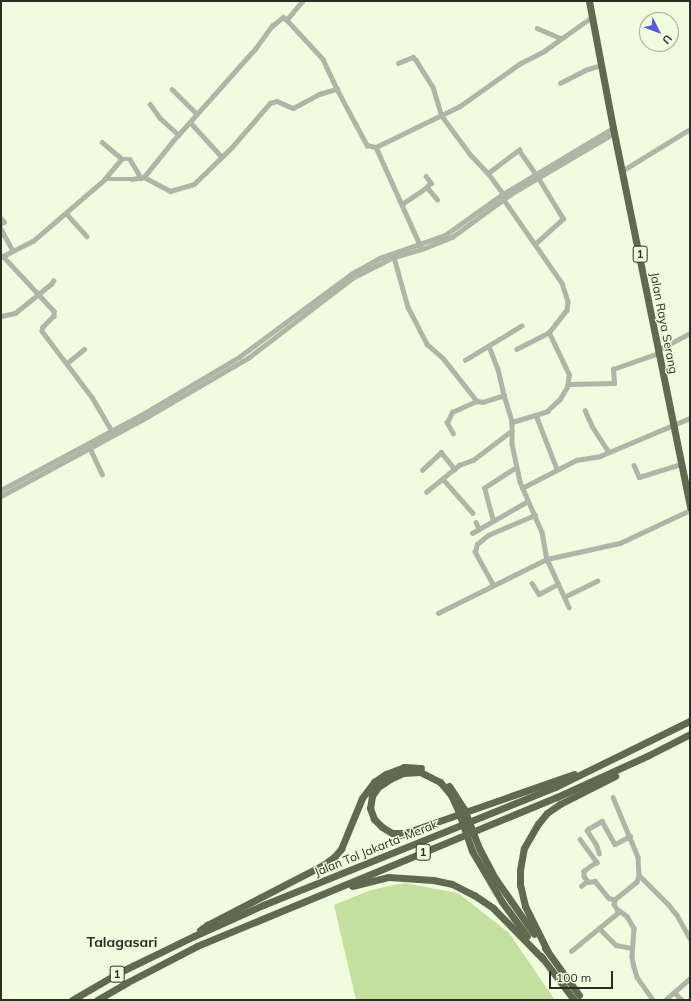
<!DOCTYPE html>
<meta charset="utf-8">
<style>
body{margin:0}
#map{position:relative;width:691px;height:1001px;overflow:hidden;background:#effcdd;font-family:Mulish,sans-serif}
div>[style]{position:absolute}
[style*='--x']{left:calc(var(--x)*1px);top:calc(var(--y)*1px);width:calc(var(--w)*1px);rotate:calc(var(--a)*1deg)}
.green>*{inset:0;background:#c5e09e}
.minor>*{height:4.5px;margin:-2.25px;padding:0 2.25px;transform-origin:2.25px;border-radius:2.25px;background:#afb5a7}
.highway>*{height:7px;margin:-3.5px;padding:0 3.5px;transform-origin:3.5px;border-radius:3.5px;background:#5f6a4f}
.highway-bridge>*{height:7px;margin:-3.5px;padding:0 3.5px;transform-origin:3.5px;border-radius:3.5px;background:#5f6a4f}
span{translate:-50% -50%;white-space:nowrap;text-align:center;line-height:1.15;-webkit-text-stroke:3px #effcdd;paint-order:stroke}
.shield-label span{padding:1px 3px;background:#effcdd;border:1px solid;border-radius:3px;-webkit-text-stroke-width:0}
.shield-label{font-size:11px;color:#2a2f23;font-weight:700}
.street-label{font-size:12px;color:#2a2f23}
.quarter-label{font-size:14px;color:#2a2f23;font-weight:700}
.frame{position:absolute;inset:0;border:2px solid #2a2f23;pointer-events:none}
.north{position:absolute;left:639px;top:12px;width:40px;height:40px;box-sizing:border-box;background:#effcdd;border:1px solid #a0aa93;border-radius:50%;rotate:132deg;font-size:11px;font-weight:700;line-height:16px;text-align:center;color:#2a2f23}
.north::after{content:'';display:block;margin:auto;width:14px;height:18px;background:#565dd4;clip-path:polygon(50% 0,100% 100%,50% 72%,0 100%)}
.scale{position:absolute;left:549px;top:971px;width:64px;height:18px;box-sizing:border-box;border:2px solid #2a2f23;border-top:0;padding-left:5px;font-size:12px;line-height:14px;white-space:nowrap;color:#2a2f23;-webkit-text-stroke:3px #effcdd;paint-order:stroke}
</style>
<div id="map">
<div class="green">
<i style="clip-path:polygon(404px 883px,458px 893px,509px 933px,555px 1000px,356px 1000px,334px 905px,371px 890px)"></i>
</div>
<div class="minor">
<i style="--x:303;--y:1;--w:25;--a:130"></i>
<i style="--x:287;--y:20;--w:53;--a:47.3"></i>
<i style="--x:323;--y:59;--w:33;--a:65"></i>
<i style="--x:537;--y:28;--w:25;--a:23"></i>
<i style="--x:398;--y:63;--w:16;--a:-22"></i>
<i style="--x:413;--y:57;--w:4;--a:45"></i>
<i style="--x:416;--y:60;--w:32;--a:58"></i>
<i style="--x:433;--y:87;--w:30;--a:73"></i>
<i style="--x:442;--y:116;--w:47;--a:53.6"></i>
<i style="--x:470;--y:154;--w:26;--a:47"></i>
<i style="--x:488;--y:173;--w:26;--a:54"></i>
<i style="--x:560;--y:83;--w:28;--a:-27"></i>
<i style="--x:585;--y:70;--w:17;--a:-17"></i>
<i style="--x:172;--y:89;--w:35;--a:45"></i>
<i style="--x:150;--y:104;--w:17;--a:54"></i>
<i style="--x:160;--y:118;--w:25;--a:42"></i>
<i style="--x:190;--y:122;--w:47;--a:47.6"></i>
<i style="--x:102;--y:142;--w:26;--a:40"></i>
<i style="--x:122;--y:159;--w:26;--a:130"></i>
<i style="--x:376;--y:147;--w:93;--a:-26"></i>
<i style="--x:460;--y:106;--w:72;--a:-35.4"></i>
<i style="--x:519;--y:64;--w:28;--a:-27"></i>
<i style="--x:544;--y:51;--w:59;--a:-35.3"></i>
<i style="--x:122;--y:159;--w:8;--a:0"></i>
<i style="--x:130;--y:159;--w:22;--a:60"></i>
<i style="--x:622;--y:171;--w:80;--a:-31.7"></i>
<i style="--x:488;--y:173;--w:39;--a:-37"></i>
<i style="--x:519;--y:150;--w:29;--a:55"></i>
<i style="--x:426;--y:176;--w:9;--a:54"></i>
<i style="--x:431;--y:183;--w:6;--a:135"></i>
<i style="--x:427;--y:187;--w:16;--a:50"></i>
<i style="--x:144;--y:177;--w:45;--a:-51.3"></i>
<i style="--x:172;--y:142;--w:125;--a:-48.3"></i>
<i style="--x:255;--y:49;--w:29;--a:-54"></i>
<i style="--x:272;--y:26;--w:14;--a:-39"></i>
<i style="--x:283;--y:17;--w:5;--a:37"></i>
<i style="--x:502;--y:197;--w:105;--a:55.1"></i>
<i style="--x:562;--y:283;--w:20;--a:72"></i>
<i style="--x:568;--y:302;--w:8;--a:97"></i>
<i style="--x:567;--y:310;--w:29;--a:128"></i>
<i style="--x:549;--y:333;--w:36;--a:153"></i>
<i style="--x:402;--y:204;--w:30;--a:-34"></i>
<i style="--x:66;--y:213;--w:31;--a:48"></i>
<i style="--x:1;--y:218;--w:5;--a:53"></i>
<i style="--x:4;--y:222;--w:4;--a:146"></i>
<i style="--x:1;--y:229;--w:25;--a:61"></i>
<i style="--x:535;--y:244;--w:38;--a:-42"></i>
<i style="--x:563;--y:219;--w:48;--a:-121.4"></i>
<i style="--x:3;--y:256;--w:75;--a:47.2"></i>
<i style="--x:54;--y:311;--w:5;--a:90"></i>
<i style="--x:54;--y:316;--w:16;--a:135"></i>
<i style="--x:43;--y:327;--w:4;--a:104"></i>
<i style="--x:42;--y:331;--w:83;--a:52.9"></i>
<i style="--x:92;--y:397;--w:42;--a:59.7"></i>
<i style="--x:1;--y:257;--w:36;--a:-27"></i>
<i style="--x:33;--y:241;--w:95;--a:-40.7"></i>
<i style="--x:105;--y:179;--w:27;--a:0"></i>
<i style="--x:132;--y:179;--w:12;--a:-9"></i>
<i style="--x:144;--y:177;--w:30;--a:28"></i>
<i style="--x:170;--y:191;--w:25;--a:-16"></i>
<i style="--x:194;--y:184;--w:53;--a:-44.2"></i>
<i style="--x:232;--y:147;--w:58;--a:-49.2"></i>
<i style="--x:270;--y:103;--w:7;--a:-16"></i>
<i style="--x:277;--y:101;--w:17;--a:24"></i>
<i style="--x:293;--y:108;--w:30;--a:-28"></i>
<i style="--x:319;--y:94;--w:19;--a:-16"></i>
<i style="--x:337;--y:89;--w:64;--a:61.8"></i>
<i style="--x:367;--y:145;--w:9;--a:13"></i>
<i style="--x:376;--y:147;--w:110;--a:65.8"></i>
<i style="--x:394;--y:257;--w:52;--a:74.4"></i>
<i style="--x:408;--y:307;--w:42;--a:62.8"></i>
<i style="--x:427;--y:344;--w:21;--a:41"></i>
<i style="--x:443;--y:358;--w:55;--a:51.7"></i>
<i style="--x:477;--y:401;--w:6;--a:9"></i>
<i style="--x:483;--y:402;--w:22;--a:-18"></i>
<i style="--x:504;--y:395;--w:28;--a:73"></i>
<i style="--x:512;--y:422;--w:22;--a:90"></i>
<i style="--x:512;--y:444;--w:39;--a:78"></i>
<i style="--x:520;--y:482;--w:55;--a:66.3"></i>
<i style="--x:542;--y:532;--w:27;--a:80"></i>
<i style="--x:547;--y:559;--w:53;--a:65.4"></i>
<i style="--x:1;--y:316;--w:14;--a:-12"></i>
<i style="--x:15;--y:313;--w:46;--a:-38.9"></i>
<i style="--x:51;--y:284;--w:4;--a:-56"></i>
<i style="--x:489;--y:346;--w:25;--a:69"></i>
<i style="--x:498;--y:369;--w:27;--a:77"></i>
<i style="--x:658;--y:350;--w:36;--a:-28"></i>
<i style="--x:465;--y:360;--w:66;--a:-31.3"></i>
<i style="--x:67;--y:363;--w:22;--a:-39"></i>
<i style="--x:568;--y:384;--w:46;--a:-1.2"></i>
<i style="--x:614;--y:383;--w:14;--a:-94"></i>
<i style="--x:613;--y:369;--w:49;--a:-19.2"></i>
<i style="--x:585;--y:410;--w:17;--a:66"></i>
<i style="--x:592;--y:426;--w:31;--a:57"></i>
<i style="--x:536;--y:415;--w:58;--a:68.7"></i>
<i style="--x:512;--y:422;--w:37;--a:-17"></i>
<i style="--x:547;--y:411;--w:18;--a:-43"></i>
<i style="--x:560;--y:399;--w:14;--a:-60"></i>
<i style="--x:567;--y:387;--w:12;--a:-81"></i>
<i style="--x:569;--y:375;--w:47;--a:-115.5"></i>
<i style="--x:453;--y:434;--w:13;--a:-119"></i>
<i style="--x:447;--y:423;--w:12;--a:-66"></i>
<i style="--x:452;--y:412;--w:27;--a:-24"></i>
<i style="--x:90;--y:448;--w:29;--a:65"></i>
<i style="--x:634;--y:465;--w:13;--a:67"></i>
<i style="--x:639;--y:477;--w:44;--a:-17.2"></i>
<i style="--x:422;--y:470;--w:26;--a:-43"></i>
<i style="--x:441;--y:452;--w:22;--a:51"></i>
<i style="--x:443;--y:479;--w:45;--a:48.6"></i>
<i style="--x:522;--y:488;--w:61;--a:-27.4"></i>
<i style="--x:576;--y:460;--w:24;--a:-9"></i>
<i style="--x:600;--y:456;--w:98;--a:-22.9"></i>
<i style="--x:1;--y:490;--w:161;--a:-28.2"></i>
<i style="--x:143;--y:414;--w:112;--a:-30.7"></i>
<i style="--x:239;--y:357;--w:139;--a:-36.5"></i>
<i style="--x:351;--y:274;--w:35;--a:-29"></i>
<i style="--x:382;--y:257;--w:67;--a:-19.2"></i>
<i style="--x:445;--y:235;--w:71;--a:-35.3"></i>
<i style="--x:503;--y:194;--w:128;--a:-31"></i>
<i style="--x:426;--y:492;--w:43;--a:-39.3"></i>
<i style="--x:459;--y:465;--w:15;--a:-20"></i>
<i style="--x:473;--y:460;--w:48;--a:-37.3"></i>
<i style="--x:1;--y:496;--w:166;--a:-28.4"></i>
<i style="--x:147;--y:417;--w:117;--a:-30.3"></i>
<i style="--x:248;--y:358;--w:133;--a:-37.4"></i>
<i style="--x:354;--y:277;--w:45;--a:-26.6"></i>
<i style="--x:394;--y:257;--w:29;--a:-16"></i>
<i style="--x:422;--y:249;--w:32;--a:-22"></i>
<i style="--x:452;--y:237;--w:73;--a:-36.1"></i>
<i style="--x:511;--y:194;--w:120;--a:-30.6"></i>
<i style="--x:493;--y:521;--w:34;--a:-105"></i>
<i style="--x:484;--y:488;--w:38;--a:-33"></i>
<i style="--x:476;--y:522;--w:8;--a:67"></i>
<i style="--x:472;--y:533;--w:64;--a:-29.7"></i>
<i style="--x:532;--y:583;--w:13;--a:58"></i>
<i style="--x:539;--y:594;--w:21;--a:-28"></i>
<i style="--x:493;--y:585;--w:38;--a:-119"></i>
<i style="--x:475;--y:552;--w:8;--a:-76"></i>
<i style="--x:477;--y:544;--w:14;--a:-39"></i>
<i style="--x:488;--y:535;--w:51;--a:-23.1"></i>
<i style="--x:564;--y:597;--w:37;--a:-26"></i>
<i style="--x:438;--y:613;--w:122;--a:-26.4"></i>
<i style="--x:547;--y:559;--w:75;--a:-12.4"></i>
<i style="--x:620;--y:543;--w:77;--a:-25.2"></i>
<i style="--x:613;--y:797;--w:65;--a:67.4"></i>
<i style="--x:638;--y:857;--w:18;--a:87"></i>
<i style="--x:639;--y:875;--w:7;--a:106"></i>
<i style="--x:637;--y:882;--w:28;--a:141"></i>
<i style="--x:615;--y:900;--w:4;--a:104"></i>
<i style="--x:614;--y:904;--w:6;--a:59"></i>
<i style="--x:617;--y:909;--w:12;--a:35"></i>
<i style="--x:627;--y:916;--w:14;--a:60"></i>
<i style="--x:634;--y:928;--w:29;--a:94"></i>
<i style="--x:632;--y:957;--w:10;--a:79"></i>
<i style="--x:634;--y:967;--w:10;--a:73"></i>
<i style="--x:637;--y:977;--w:28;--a:55"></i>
<i style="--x:580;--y:839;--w:29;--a:54"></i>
<i style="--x:597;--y:862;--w:16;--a:145"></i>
<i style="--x:584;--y:871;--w:5;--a:90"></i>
<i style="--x:584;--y:876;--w:7;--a:56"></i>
<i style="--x:588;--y:882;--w:7;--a:-8"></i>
<i style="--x:595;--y:881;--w:22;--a:51"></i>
<i style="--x:609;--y:898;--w:6;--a:18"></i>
<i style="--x:599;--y:854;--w:9;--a:-108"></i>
<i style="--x:596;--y:845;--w:17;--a:-123"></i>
<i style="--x:587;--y:831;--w:2;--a:-63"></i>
<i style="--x:588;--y:829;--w:16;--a:-30"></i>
<i style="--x:602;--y:821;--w:26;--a:61"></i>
<i style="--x:615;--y:844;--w:17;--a:-28"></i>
<i style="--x:639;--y:875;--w:41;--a:45"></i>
<i style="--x:668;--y:904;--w:14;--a:51"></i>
<i style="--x:677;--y:915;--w:26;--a:61"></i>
<i style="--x:581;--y:886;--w:8;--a:-40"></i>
<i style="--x:599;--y:928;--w:24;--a:45"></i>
<i style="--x:616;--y:945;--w:16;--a:11"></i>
<i style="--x:571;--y:951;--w:63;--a:-39.2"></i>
<i style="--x:674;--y:992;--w:11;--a:45"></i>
<i style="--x:665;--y:1000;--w:33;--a:-41"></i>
</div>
<div class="highway">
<i style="--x:589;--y:1;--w:129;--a:79.3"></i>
<i style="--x:613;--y:128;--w:387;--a:78.5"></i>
<i style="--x:449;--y:786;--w:27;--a:57"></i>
<i style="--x:458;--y:810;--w:17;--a:-115"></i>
<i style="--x:451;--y:795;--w:17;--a:-130"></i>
<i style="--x:440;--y:782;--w:22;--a:-153"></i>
<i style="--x:420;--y:772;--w:17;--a:177"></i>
<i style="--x:403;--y:773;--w:14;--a:155"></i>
<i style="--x:390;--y:779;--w:14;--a:146"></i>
<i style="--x:378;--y:787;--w:11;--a:124"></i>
<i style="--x:372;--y:796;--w:12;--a:99"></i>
<i style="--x:370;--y:808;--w:12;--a:70"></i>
<i style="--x:374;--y:819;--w:11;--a:45"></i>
<i style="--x:382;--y:827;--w:12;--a:31"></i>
<i style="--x:392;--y:833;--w:13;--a:0"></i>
<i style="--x:405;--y:833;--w:179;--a:-19.2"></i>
<i style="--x:479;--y:848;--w:34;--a:62"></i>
<i style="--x:495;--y:878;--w:68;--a:55.1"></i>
<i style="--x:472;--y:851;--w:59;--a:59.5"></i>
<i style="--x:502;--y:902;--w:42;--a:53.7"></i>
<i style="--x:352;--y:886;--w:37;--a:-14"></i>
<i style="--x:388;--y:877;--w:45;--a:3.8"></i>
<i style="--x:433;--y:880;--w:19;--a:12"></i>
<i style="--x:452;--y:884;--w:25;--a:27"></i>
<i style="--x:474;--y:895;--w:23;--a:34"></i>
<i style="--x:493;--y:908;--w:71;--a:45.6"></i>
<i style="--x:200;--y:930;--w:9;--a:-36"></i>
<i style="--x:207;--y:925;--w:131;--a:-27.3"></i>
<i style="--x:323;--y:865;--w:14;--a:-36"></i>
<i style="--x:334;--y:857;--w:11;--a:-49"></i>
<i style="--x:341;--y:849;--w:55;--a:-67.6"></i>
<i style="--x:362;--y:798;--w:20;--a:-53"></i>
<i style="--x:374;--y:782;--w:14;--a:-34"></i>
<i style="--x:386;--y:774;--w:19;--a:-21"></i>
<i style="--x:404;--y:767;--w:17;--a:3"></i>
<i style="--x:545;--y:948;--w:58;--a:54.1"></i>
<i style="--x:548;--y:952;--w:51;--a:-116.6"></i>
<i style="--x:525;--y:906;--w:22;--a:-103"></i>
<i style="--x:520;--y:885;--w:15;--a:-90"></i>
<i style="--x:520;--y:870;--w:22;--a:-80"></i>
<i style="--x:524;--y:848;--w:28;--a:-60"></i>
<i style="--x:538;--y:824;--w:14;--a:-51"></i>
<i style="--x:547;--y:813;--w:16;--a:-35"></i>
<i style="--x:560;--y:804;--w:62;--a:-27"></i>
<i style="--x:541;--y:956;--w:55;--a:53.1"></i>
<i style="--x:72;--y:1000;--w:56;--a:-30.3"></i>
<i style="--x:120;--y:972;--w:82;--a:-25.9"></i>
<i style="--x:194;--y:936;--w:76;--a:-24.2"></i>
<i style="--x:263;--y:905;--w:315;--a:-22"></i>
<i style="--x:555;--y:787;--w:150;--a:-26.1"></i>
<i style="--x:97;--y:1000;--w:34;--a:-30"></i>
<i style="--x:126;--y:983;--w:80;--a:-27.5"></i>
<i style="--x:197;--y:946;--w:390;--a:-22.5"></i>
<i style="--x:557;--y:797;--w:101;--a:-24.5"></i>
<i style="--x:649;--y:755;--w:46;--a:-27.1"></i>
</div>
<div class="highway-bridge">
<i style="--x:464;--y:809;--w:42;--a:69"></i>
<i style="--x:458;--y:810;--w:43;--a:71.1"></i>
</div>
<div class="shield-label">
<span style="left:640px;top:254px">1</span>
<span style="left:423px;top:852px">1</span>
<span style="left:117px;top:974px">1</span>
</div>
<div class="street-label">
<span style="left:664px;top:323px;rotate:79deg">Jalan Raya Serang</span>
<span style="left:376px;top:848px;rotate:-22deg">Jalan Tol Jakarta–Merak</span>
</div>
<div class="quarter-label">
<span style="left:122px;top:942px">Talagasari</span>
</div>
<div class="frame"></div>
<div class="north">U</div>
<div class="scale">100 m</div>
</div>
